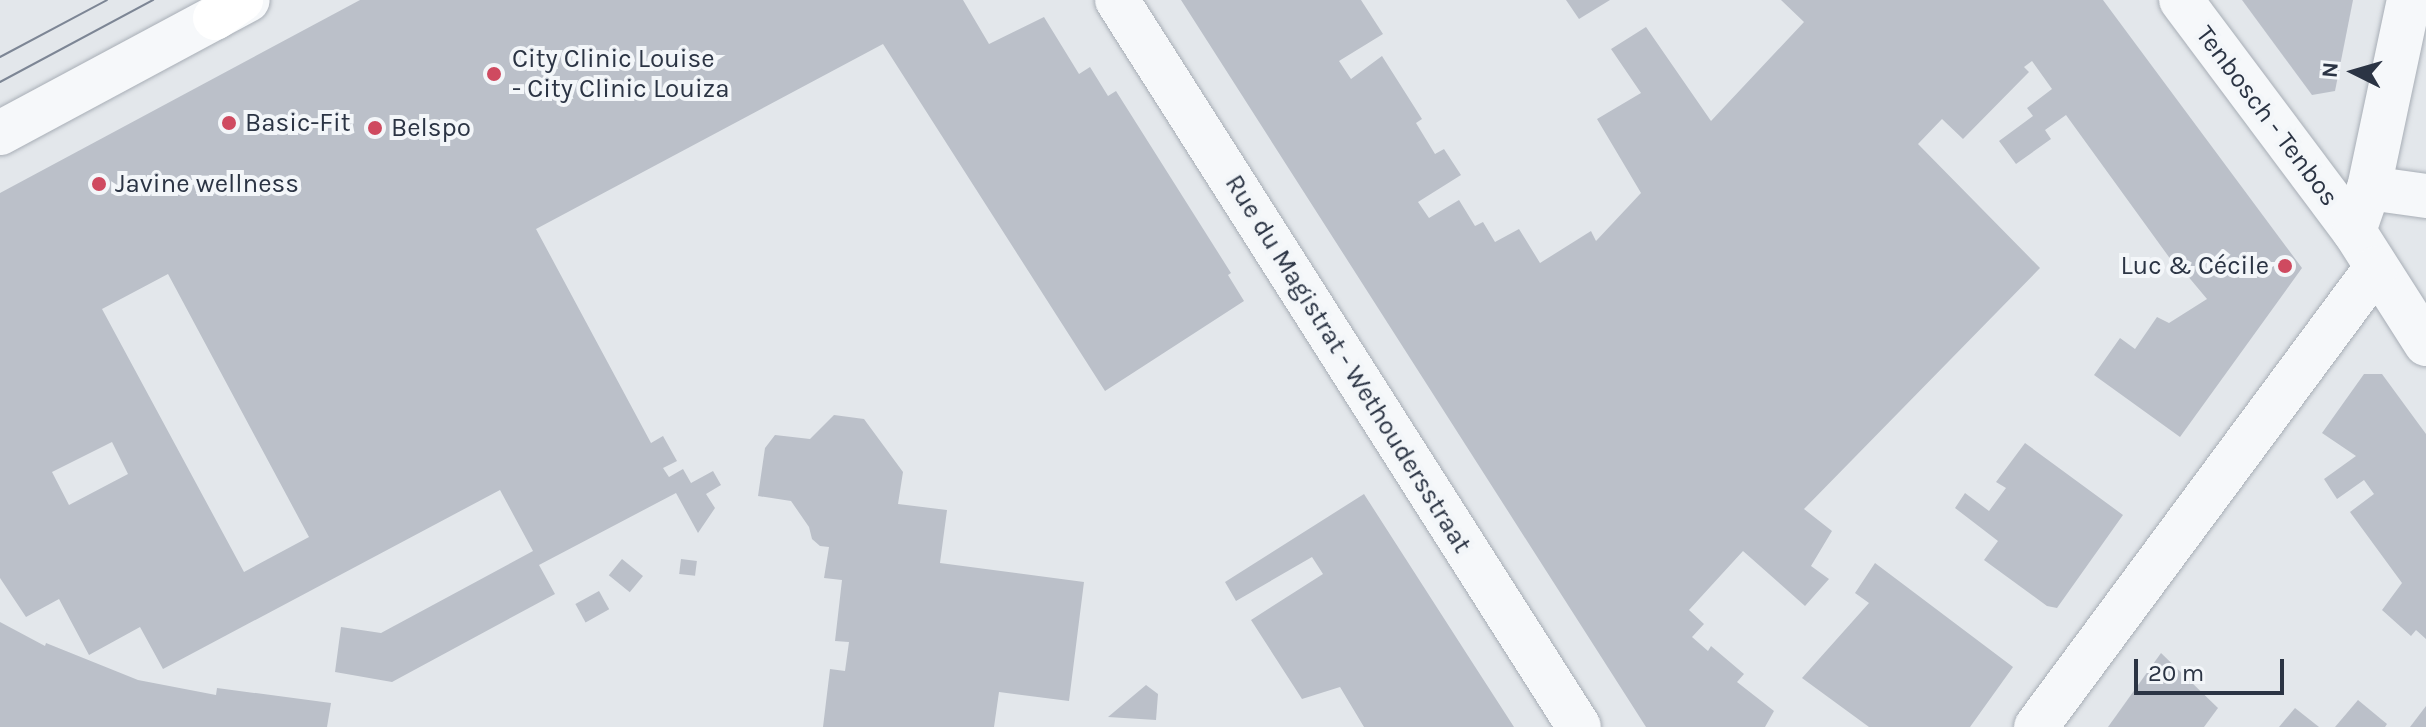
<!DOCTYPE html>
<meta charset="utf-8">
<style>
body{margin:0}
#map{position:relative;width:2426px;height:727px;overflow:hidden;background:#e3e7eb;font-family:Karla,sans-serif}
div>[style]{position:absolute}
[style*='--x']{left:calc(var(--x)*1px);top:calc(var(--y)*1px);width:calc(var(--w)*1px);rotate:calc(var(--a)*1deg)}
.building>*{inset:0;background:#bbc0c9;transform-origin:0 0}
.roads{filter:drop-shadow(0 0 2px #a8aeb6) drop-shadow(0 0 2px #a8aeb6)}
.minor>*{height:44px;margin:-22px;padding:0 22px;transform-origin:22px;border-radius:22px;background:#f6f8fa}
.trunk>*{height:44px;margin:-22px;padding:0 22px;transform-origin:22px;border-radius:22px;background:#fff}
.tram>*{height:2px;margin:-1px;padding:0 1px;transform-origin:1px;border-radius:1px;background:#7d8695}
.dots>*{width:22px;height:22px;translate:-50% -50%;box-sizing:border-box;border:4px solid #f3f6f9;border-radius:50%}
span{translate:-50% -50%;white-space:nowrap;text-align:center;line-height:1.15;-webkit-text-stroke:8px #f3f6f9;paint-order:stroke}
.poi-label{font-size:26px;color:#2b3444}
.left{translate:0 -50%;text-align:left}
.right{translate:-100% -50%;text-align:right}
.street-label{font-size:26px;color:#2b3444}
.north{position:absolute;left:2314px;top:32px;width:80px;height:80px;-webkit-text-stroke:6px #f3f6f9;paint-order:stroke;rotate:275deg;font-size:22px;font-weight:700;line-height:32px;text-align:center;color:#2b3444}
.north::after{content:'';display:block;margin:auto;width:28px;height:36px;background:#2b3444;clip-path:polygon(50% 0,100% 100%,50% 72%,0 100%)}
.scale{position:absolute;left:2134px;top:659px;width:150px;height:36px;box-sizing:border-box;border:4px solid #2b3444;border-top:0;padding-left:10px;font-size:24px;line-height:28px;white-space:nowrap;color:#2b3444;-webkit-text-stroke:6px #f3f6f9;paint-order:stroke}
</style>
<div id="map">
<div class="building">
<i style="clip-path:polygon(evenodd,360px 0,963px 0,989px 44px,1044px 17px,1079px 74px,1090px 67px,1108px 96px,1116px 91px,1231px 273px,1228px 275px,1244px 301px,1105px 391px,883px 44px,536px 229px,651px 443px,663px 436px,677px 461px,663px 468px,669px 477px,683px 469px,691px 483px,713px 471px,721px 485px,706px 494px,715px 508px,698px 533px,676px 493px,539px 565px,555px 594px,392px 682px,335px 672px,341px 627px,381px 633px,533px 551px,500px 490px,163px 669px,140px 627px,89px 655px,59px 599px,26px 617px,0 578px,0 193px,360px 0,168px 274px,309px 537px,244px 572px,102px 309px,168px 274px,360px 0,112px 442px,128px 474px,69px 505px,52px 472px,112px 442px)"></i>
<i style="clip-path:polygon(1181px 0,1361px 0,1383px 34px,1339px 61px,1351px 79px,1382px 56px,1422px 119px,1416px 123px,1435px 154px,1444px 149px,1461px 175px,1418px 202px,1429px 218px,1459px 200px,1475px 226px,1483px 222px,1495px 242px,1519px 229px,1540px 263px,1591px 231px,1596px 241px,1641px 193px,1597px 119px,1641px 93px,1611px 49px,1646px 27px,1711px 121px,1804px 22px,1781px 0,2103px 0,2302px 268px,2180px 437px,2094px 375px,2120px 338px,2135px 349px,2157px 317px,2169px 323px,2207px 299px,2176px 262px,2174px 264px,2066px 115px,2045px 130px,2051px 139px,2016px 164px,1999px 141px,2033px 116px,2027px 108px,2052px 89px,2032px 61px,2024px 67px,2029px 72px,1963px 139px,1942px 119px,1918px 144px,2040px 268px,1804px 509px,1832px 531px,1811px 566px,1829px 579px,1805px 606px,1743px 551px,1689px 610px,1704px 624px,1692px 637px,1708px 651px,1711px 646px,1744px 674px,1737px 682px,1774px 711px,1765px 727px,1646px 727px)"></i>
<i style="clip-path:polygon(1566px 0,1610px 0,1579px 19px)"></i>
<i style="clip-path:polygon(2242px 0,2353px 0,2335px 91px,2312px 95px)"></i>
<i style="clip-path:polygon(2364px 374px,2382px 374px,2426px 434px,2426px 639px,2416px 630px,2411px 636px,2382px 610px,2402px 583px,2350px 512px,2374px 494px,2364px 480px,2337px 499px,2324px 479px,2356px 456px,2322px 433px)"></i>
<i style="clip-path:polygon(834px 415px,864px 419px,903px 472px,898px 504px,947px 510px,940px 563px,1084px 582px,1069px 701px,999px 692px,994px 727px,823px 727px,830px 669px,845px 671px,849px 642px,835px 641px,842px 580px,824px 578px,829px 547px,820px 546px,812px 539px,809px 527px,791px 501px,758px 496px,765px 448px,775px 435px,810px 439px)"></i>
<i style="clip-path:polygon(2025px 443px,2123px 515px,2057px 608px,2047px 606px,1984px 560px,1998px 541px,1955px 508px,1965px 493px,1989px 511px,2006px 488px,1996px 482px)"></i>
<i style="clip-path:polygon(1364px 494px,1472px 662px,1514px 727px,1364px 727px,1340px 687px,1302px 699px,1251px 620px,1323px 574px,1312px 557px,1236px 601px,1225px 582px)"></i>
<i style="left:622px;top:559px;width:27px;height:21px;rotate:39deg"></i>
<i style="left:681px;top:559px;width:16px;height:15px;rotate:7deg"></i>
<i style="clip-path:polygon(1875px 563px,2013px 667px,1970px 727px,1869px 727px,1802px 678px,1869px 603px,1855px 593px)"></i>
<i style="left:599px;top:591px;width:21px;height:27px;rotate:61deg"></i>
<i style="clip-path:polygon(0 622px,45px 646px,46px 643px,138px 680px,216px 695px,217px 688px,331px 703px,327px 727px,0 727px)"></i>
<i style="clip-path:polygon(2161px 653px,2218px 708px,2204px 727px,2108px 727px)"></i>
<i style="clip-path:polygon(1146px 685px,1158px 694px,1156px 720px,1108px 717px)"></i>
<i style="clip-path:polygon(2358px 700px,2387px 724px,2385px 727px,2335px 727px)"></i>
<i style="clip-path:polygon(2426px 706px,2426px 727px,2410px 727px)"></i>
<i style="clip-path:polygon(2295px 708px,2319px 727px,2279px 727px)"></i>
</div>
<div class="roads">
<div class="minor">
<i style="--x:1117;--y:0;--w:861;--a:57.56"></i>
<i style="--x:2181;--y:0;--w:289;--a:53.2"></i>
<i style="--x:2354;--y:231;--w:134;--a:57.5"></i>
<i style="--x:0;--y:133;--w:281;--a:-28.2"></i>
<i style="--x:2369;--y:188;--w:58;--a:8"></i>
<i style="--x:2354;--y:231;--w:46;--a:-70.8"></i>
<i style="--x:2369;--y:188;--w:192;--a:-78"></i>
<i style="--x:2036;--y:727;--w:571;--a:-53.47"></i>
</div>
<div class="trunk">
<i style="--x:215;--y:18;--w:32;--a:-35"></i>
</div>
</div>
<div class="tram">
<i style="--x:0;--y:57;--w:121;--a:-28"></i>
<i style="--x:0;--y:82;--w:174;--a:-28.2"></i>
</div>
<div class="dots">
<i style="left:494px;top:74px;background:#cf4a60"></i>
<i style="left:229px;top:123px;background:#cf4a60"></i>
<i style="left:375px;top:128px;background:#cf4a60"></i>
<i style="left:99px;top:184px;background:#cf4a60"></i>
<i style="left:2285px;top:266px;background:#cf4a60"></i>
</div>
<div class="poi-label">
<span class="left" style="left:512px;top:74px">City Clinic Louise<br>- City Clinic Louiza</span>
<span class="left" style="left:245px;top:123px">Basic-Fit</span>
<span class="left" style="left:391px;top:128px">Belspo</span>
<span class="left" style="left:115px;top:184px">Javine wellness</span>
<span class="right" style="left:2269px;top:266px">Luc &amp; Cécile</span>
</div>
<div class="street-label">
<span style="left:2267px;top:116px;rotate:53deg">Tenbosch - Tenbos</span>
<span style="left:1348px;top:364px;rotate:58deg">Rue du Magistrat - Wethoudersstraat</span>
</div>
<div class="north">N</div>
<div class="scale">20 m</div>
</div>
